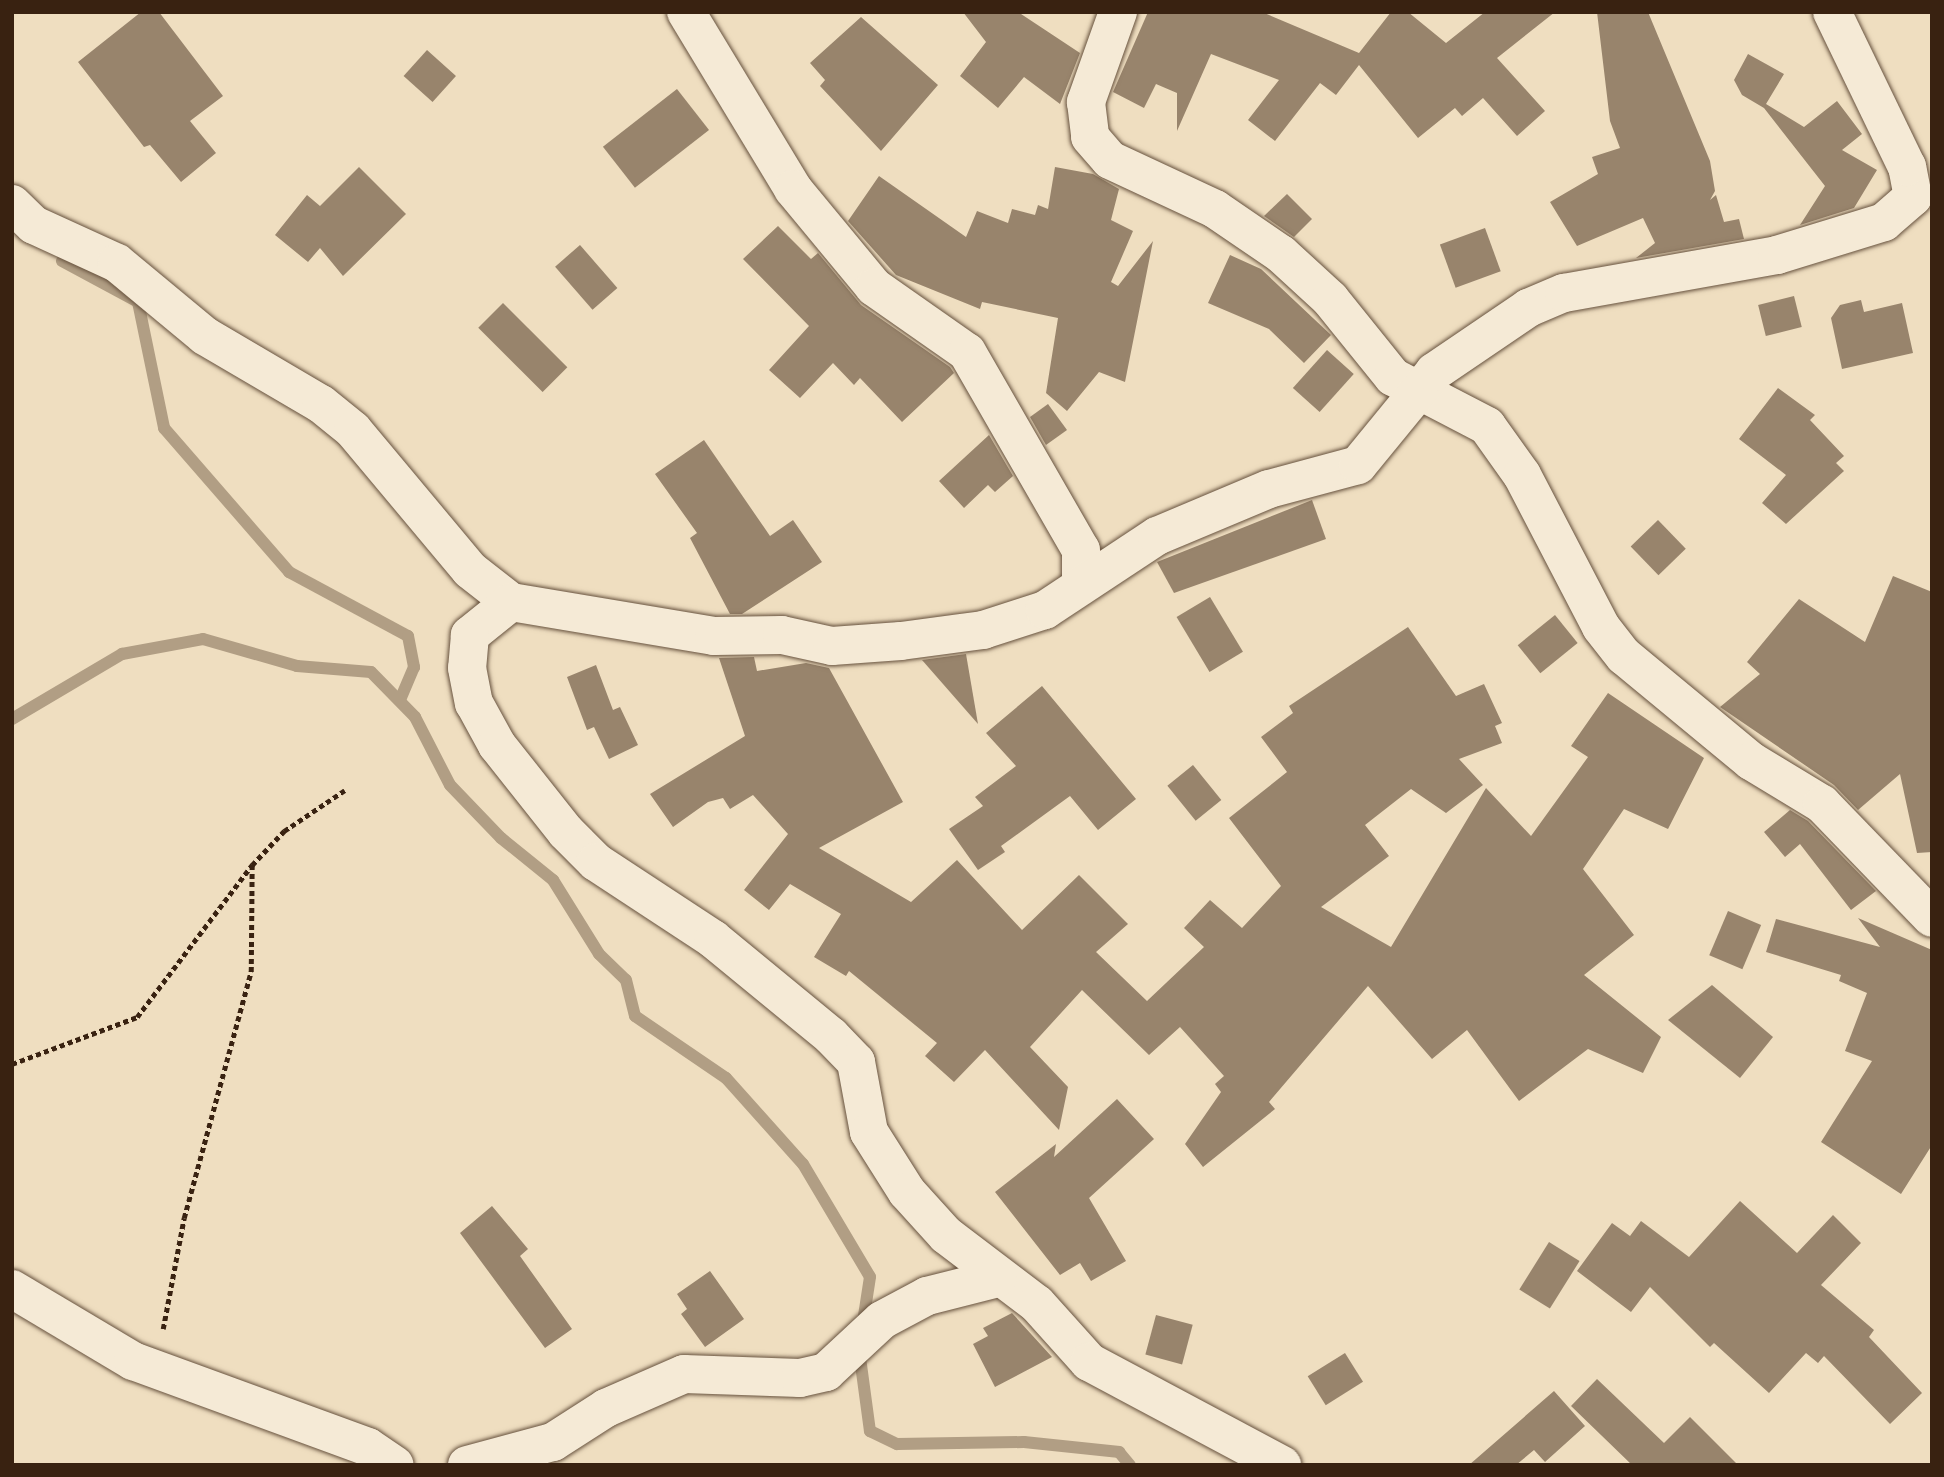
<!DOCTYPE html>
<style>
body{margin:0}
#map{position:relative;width:1944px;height:1477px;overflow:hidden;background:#efdec0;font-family:"Old Standard TT",serif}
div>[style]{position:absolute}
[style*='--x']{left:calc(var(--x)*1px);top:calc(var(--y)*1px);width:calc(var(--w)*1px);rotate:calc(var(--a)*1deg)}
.stream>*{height:12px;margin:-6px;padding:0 6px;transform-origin:6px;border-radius:6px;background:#b19e84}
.building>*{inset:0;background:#98846c;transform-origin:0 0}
.path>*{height:4.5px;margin-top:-2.25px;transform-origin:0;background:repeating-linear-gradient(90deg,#392211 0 5px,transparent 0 8.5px)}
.roads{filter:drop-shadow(0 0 2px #66513d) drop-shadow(0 0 2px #66513d)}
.minor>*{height:38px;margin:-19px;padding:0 19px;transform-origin:19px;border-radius:19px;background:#f5ead6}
span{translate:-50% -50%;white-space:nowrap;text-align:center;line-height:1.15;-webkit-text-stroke:5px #f5ead6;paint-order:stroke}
.frame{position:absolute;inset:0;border:14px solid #392211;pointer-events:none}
</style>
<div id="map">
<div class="stream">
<i style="--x:62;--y:261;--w:86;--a:28.3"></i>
<i style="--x:138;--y:302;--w:129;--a:78.3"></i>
<i style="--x:164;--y:428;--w:191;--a:49"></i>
<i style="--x:289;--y:572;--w:135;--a:28.3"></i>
<i style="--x:408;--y:636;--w:32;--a:79"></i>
<i style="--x:414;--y:667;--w:36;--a:113"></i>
<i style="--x:12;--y:719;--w:128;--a:-30.6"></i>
<i style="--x:122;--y:654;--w:82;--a:-10.5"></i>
<i style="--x:203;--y:639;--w:98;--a:16"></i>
<i style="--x:297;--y:666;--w:74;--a:4.6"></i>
<i style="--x:371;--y:672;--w:63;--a:45.6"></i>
<i style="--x:415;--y:717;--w:76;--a:62.8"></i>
<i style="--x:450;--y:785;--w:74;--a:46.1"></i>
<i style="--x:501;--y:838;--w:67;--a:38.9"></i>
<i style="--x:553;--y:880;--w:87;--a:58.1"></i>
<i style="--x:599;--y:954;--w:37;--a:44"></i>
<i style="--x:626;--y:980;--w:37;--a:76"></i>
<i style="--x:635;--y:1016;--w:110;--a:34.3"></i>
<i style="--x:726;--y:1078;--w:115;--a:48.2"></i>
<i style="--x:803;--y:1164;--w:131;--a:59.3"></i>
<i style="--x:870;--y:1277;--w:46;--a:98.8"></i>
<i style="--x:859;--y:1350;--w:82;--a:82.3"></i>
<i style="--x:870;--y:1431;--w:30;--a:26"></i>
<i style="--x:897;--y:1444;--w:127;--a:-0.9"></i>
<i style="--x:1024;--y:1442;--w:96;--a:6"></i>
<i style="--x:1119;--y:1452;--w:17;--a:50"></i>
</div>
<div class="building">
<i style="clip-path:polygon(141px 12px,159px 12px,223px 96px,190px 121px,216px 153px,181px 182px,150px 145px,144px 147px,78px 62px)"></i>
<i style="clip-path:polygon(963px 12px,1018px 12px,1080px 53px,1060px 104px,1024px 77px,998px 108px,960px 76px,986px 42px)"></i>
<i style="clip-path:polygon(1148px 12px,1262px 12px,1359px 53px,1391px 12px,1408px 12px,1446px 43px,1485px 12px,1555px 12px,1497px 58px,1545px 111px,1517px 136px,1483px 98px,1462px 116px,1455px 108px,1418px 138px,1359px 65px,1336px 95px,1320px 83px,1275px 141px,1248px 120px,1279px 80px,1211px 54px,1177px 131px,1177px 93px,1156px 84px,1144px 108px,1113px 92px)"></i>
<i style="clip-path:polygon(1597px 12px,1648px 12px,1710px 161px,1715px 191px,1710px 200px,1716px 195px,1724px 222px,1739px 219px,1744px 239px,1636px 258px,1655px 243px,1643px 218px,1577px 246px,1550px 202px,1598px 174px,1592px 157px,1620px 148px,1610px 121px)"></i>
<i style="clip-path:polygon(861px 17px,938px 85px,881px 151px,820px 86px,825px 80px,810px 63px)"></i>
<i style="left:427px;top:50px;width:39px;height:35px;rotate:42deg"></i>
<i style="clip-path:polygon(1748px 54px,1784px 74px,1766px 104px,1804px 127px,1837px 101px,1862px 134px,1842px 150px,1877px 170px,1854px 208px,1800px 225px,1825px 186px,1764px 108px,1742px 95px,1734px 80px)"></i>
<i style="left:677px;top:89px;width:52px;height:94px;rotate:52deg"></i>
<i style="clip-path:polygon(359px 167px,406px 214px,343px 276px,320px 248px,308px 262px,275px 235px,307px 195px,320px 206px)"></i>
<i style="clip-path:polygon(1055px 167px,1093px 174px,1119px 189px,1111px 220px,1133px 231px,1111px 282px,1118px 286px,1153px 241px,1125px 382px,1099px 372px,1067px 411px,1046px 393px,1058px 318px,982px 302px,980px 309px,896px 275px,848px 221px,879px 176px,966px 237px,977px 211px,1008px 223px,1012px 209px,1035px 215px,1038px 205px,1048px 209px)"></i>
<i style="clip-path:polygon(1287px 194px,1312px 219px,1294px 237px,1264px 216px)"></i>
<i style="clip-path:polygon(778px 226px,811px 259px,818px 253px,861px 305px,950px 367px,954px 373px,902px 422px,860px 378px,854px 385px,833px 363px,800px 398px,769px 370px,809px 326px,743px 259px)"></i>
<i style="left:1485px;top:228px;width:46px;height:48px;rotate:70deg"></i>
<i style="left:580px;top:245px;width:57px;height:33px;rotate:49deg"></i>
<i style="clip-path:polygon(1230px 255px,1261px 269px,1331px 335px,1304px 363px,1269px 329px,1208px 303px)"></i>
<i style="left:1794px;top:296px;width:32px;height:37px;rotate:76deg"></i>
<i style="clip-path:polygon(1861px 300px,1864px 312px,1902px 303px,1913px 353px,1842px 369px,1831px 318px,1840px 305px)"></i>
<i style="left:503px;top:303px;width:91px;height:35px;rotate:45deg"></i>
<i style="left:1327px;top:350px;width:36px;height:51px;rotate:42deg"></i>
<i style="clip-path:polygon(1778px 388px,1815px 415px,1810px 420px,1844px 456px,1836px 463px,1844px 471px,1786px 524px,1762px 503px,1786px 475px,1739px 439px)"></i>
<i style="clip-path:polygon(1048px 404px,1067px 430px,1046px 445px,1030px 417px)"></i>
<i style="clip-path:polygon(989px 435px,1013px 476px,995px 492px,988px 485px,964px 508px,939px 481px)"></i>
<i style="clip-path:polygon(704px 440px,770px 536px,793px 520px,822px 562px,742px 614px,730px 614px,690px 538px,697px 533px,655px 474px)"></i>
<i style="clip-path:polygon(1312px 500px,1326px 539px,1174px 593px,1157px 562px)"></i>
<i style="left:1658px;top:520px;width:40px;height:38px;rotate:46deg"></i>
<i style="clip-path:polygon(1893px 576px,1932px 592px,1932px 852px,1917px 853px,1900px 774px,1858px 810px,1834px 785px,1720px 707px,1760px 674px,1747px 662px,1799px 599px,1865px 642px)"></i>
<i style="left:1210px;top:597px;width:64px;height:39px;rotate:59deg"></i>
<i style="left:1555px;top:615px;width:36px;height:48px;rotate:51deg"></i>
<i style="clip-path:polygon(1408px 627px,1456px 696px,1484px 684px,1502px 723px,1495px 726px,1502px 743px,1459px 759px,1483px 785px,1446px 813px,1411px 789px,1365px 825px,1389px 856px,1321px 907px,1391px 947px,1486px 788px,1531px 836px,1588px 757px,1571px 746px,1608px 693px,1704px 758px,1668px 829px,1624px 809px,1583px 869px,1634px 935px,1584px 975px,1661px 1037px,1643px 1073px,1588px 1049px,1519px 1101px,1467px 1030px,1432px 1059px,1368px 986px,1269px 1102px,1275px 1109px,1203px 1167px,1185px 1144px,1221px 1092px,1215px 1084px,1224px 1076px,1180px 1027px,1149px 1055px,1082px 990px,1030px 1047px,1068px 1087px,1059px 1130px,985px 1050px,954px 1082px,925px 1056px,937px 1043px,849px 971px,846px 976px,814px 957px,841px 914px,790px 884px,769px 910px,744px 890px,788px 834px,753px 795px,730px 809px,723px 798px,708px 802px,673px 827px,650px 794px,745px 736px,719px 658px,754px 657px,757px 671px,806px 663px,829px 668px,903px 802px,819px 848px,911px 902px,957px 860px,1022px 930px,1079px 875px,1128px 924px,1096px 952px,1147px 1001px,1204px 947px,1184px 928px,1210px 900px,1242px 928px,1281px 886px,1229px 818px,1287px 772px,1261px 737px,1293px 713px,1289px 706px)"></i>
<i style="clip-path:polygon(966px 654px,978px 724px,922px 660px)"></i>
<i style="clip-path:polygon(596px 665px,613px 710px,620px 707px,638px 745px,609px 759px,594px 727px,587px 730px,567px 677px)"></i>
<i style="clip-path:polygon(1042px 686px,1136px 799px,1098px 830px,1070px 796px,1001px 846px,1005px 852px,978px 870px,949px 829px,983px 806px,975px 797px,1016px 766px,986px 733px)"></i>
<i style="left:1193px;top:765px;width:45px;height:33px;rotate:51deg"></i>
<i style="clip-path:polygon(1790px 810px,1808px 821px,1876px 891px,1851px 910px,1800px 844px,1785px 857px,1764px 832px)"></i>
<i style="left:1728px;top:911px;width:36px;height:48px;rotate:23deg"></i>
<i style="clip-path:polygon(1858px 918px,1932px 950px,1932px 1145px,1901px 1194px,1821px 1142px,1872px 1061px,1845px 1051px,1867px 993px,1839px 981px,1841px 975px,1766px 952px,1776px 919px,1880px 947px)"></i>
<i style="clip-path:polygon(1712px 985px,1773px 1037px,1740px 1078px,1668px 1020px)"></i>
<i style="clip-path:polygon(1117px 1099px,1154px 1139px,1089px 1198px,1126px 1261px,1091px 1281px,1080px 1263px,1060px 1275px,995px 1192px,1056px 1144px,1054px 1157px)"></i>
<i style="clip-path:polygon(1740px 1201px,1797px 1253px,1833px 1215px,1861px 1243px,1821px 1285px,1874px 1330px,1869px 1337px,1922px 1393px,1890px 1424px,1824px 1356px,1818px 1363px,1806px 1353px,1769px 1393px,1714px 1343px,1710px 1347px,1650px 1287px,1631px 1312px,1577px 1271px,1612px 1223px,1630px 1236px,1641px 1221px,1689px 1257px)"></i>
<i style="clip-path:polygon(492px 1206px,528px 1249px,520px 1256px,572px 1329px,545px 1348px,460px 1233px)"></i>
<i style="left:1549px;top:1242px;width:36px;height:56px;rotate:32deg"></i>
<i style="clip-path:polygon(710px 1271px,744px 1319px,705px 1347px,681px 1314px,687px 1309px,677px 1294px)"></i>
<i style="clip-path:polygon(1012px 1313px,1052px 1357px,995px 1387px,973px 1344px,988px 1336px,983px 1328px)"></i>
<i style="left:1156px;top:1315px;width:38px;height:41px;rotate:15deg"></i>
<i style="left:1345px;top:1353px;width:34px;height:44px;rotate:58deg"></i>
<i style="clip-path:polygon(1597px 1379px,1664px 1443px,1690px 1417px,1738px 1465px,1632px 1465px,1571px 1406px)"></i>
<i style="clip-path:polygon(1554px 1391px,1585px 1426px,1545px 1462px,1534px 1450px,1516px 1465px,1469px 1465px)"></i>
</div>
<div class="path">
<i style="--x:12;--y:1064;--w:134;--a:-20.6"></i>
<i style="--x:137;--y:1017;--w:191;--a:-52.9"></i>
<i style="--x:252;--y:865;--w:47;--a:-46.7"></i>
<i style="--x:284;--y:831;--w:73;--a:-33.9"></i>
<i style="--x:163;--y:1329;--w:113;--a:-79.3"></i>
<i style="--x:184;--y:1218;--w:255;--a:-74.8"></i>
<i style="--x:251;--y:972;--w:107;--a:-89.5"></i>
</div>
<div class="roads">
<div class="minor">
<i style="--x:686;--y:12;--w:207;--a:58.8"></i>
<i style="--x:793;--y:189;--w:127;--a:50.4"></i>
<i style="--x:874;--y:287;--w:113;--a:35"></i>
<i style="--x:967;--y:352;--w:228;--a:60.1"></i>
<i style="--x:1081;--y:550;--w:33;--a:90"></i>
<i style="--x:1118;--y:12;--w:96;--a:109.6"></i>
<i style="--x:1086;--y:102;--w:35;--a:83"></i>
<i style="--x:1090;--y:137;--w:30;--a:49"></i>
<i style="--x:1110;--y:160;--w:116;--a:25"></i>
<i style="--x:1215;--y:209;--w:80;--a:34.3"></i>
<i style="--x:1281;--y:254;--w:67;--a:42.6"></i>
<i style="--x:1330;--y:299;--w:100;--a:51.1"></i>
<i style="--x:1393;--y:377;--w:106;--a:27.5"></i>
<i style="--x:1487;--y:426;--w:60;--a:54.5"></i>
<i style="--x:1522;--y:475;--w:171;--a:62.5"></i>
<i style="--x:1601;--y:627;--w:37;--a:52"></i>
<i style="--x:1624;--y:656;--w:165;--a:39.6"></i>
<i style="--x:1751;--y:761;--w:83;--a:31.2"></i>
<i style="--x:1822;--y:804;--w:158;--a:46"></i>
<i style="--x:12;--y:204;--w:30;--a:44"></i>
<i style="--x:34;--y:225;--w:91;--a:24.6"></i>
<i style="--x:117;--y:263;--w:114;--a:39.7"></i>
<i style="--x:205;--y:336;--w:134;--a:30.4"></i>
<i style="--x:321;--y:404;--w:41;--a:39.1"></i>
<i style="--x:353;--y:430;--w:182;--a:50.1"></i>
<i style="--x:470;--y:570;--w:52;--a:38"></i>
<i style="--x:511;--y:602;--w:206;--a:9.5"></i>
<i style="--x:714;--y:636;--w:68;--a:-0.8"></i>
<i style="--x:782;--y:635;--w:51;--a:12.4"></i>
<i style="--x:832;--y:646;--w:69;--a:-4.1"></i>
<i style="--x:901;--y:641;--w:83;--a:-7.6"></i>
<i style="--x:983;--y:630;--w:65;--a:-17.9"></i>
<i style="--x:1045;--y:610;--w:134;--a:-33.5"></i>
<i style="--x:1157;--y:536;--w:121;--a:-22.8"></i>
<i style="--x:1269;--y:489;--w:92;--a:-15.1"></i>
<i style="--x:1358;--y:465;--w:120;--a:-50.7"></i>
<i style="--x:1434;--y:372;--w:114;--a:-34.2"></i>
<i style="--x:1528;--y:308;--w:39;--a:-23"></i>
<i style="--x:1564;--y:293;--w:216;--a:-10.1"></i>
<i style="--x:1777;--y:255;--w:112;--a:-17.1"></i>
<i style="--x:1884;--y:222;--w:38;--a:-41"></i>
<i style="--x:1913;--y:197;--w:31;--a:-101"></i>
<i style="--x:1907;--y:167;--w:172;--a:-115.8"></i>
<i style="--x:511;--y:602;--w:53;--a:141.2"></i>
<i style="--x:470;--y:635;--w:33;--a:95"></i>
<i style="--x:467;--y:668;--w:36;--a:79"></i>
<i style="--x:474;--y:703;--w:48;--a:61.3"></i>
<i style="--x:497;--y:745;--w:111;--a:51.6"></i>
<i style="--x:566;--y:832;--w:42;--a:45"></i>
<i style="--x:596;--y:862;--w:140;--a:33.3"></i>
<i style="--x:713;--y:939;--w:153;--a:39.4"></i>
<i style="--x:831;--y:1036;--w:36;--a:46"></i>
<i style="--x:856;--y:1062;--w:71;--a:79.5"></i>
<i style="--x:869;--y:1132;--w:71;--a:57.7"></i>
<i style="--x:907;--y:1192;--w:58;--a:47.8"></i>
<i style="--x:946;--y:1235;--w:114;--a:37.2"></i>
<i style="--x:1037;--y:1304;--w:78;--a:48.1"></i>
<i style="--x:1089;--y:1362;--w:219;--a:28.1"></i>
<i style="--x:12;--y:1289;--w:141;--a:30.8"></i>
<i style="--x:133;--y:1361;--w:250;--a:20.1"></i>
<i style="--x:368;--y:1447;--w:32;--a:34"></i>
<i style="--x:467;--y:1465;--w:89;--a:-15"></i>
<i style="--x:553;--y:1442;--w:63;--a:-32.7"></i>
<i style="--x:606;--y:1408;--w:85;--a:-23.6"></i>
<i style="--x:684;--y:1374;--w:116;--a:2"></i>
<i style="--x:800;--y:1378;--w:27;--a:-13"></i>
<i style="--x:826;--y:1372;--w:76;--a:-42.9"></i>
<i style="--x:882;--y:1320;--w:51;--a:-28.1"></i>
<i style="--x:927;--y:1296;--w:73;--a:-14.2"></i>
</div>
</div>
<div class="frame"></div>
</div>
